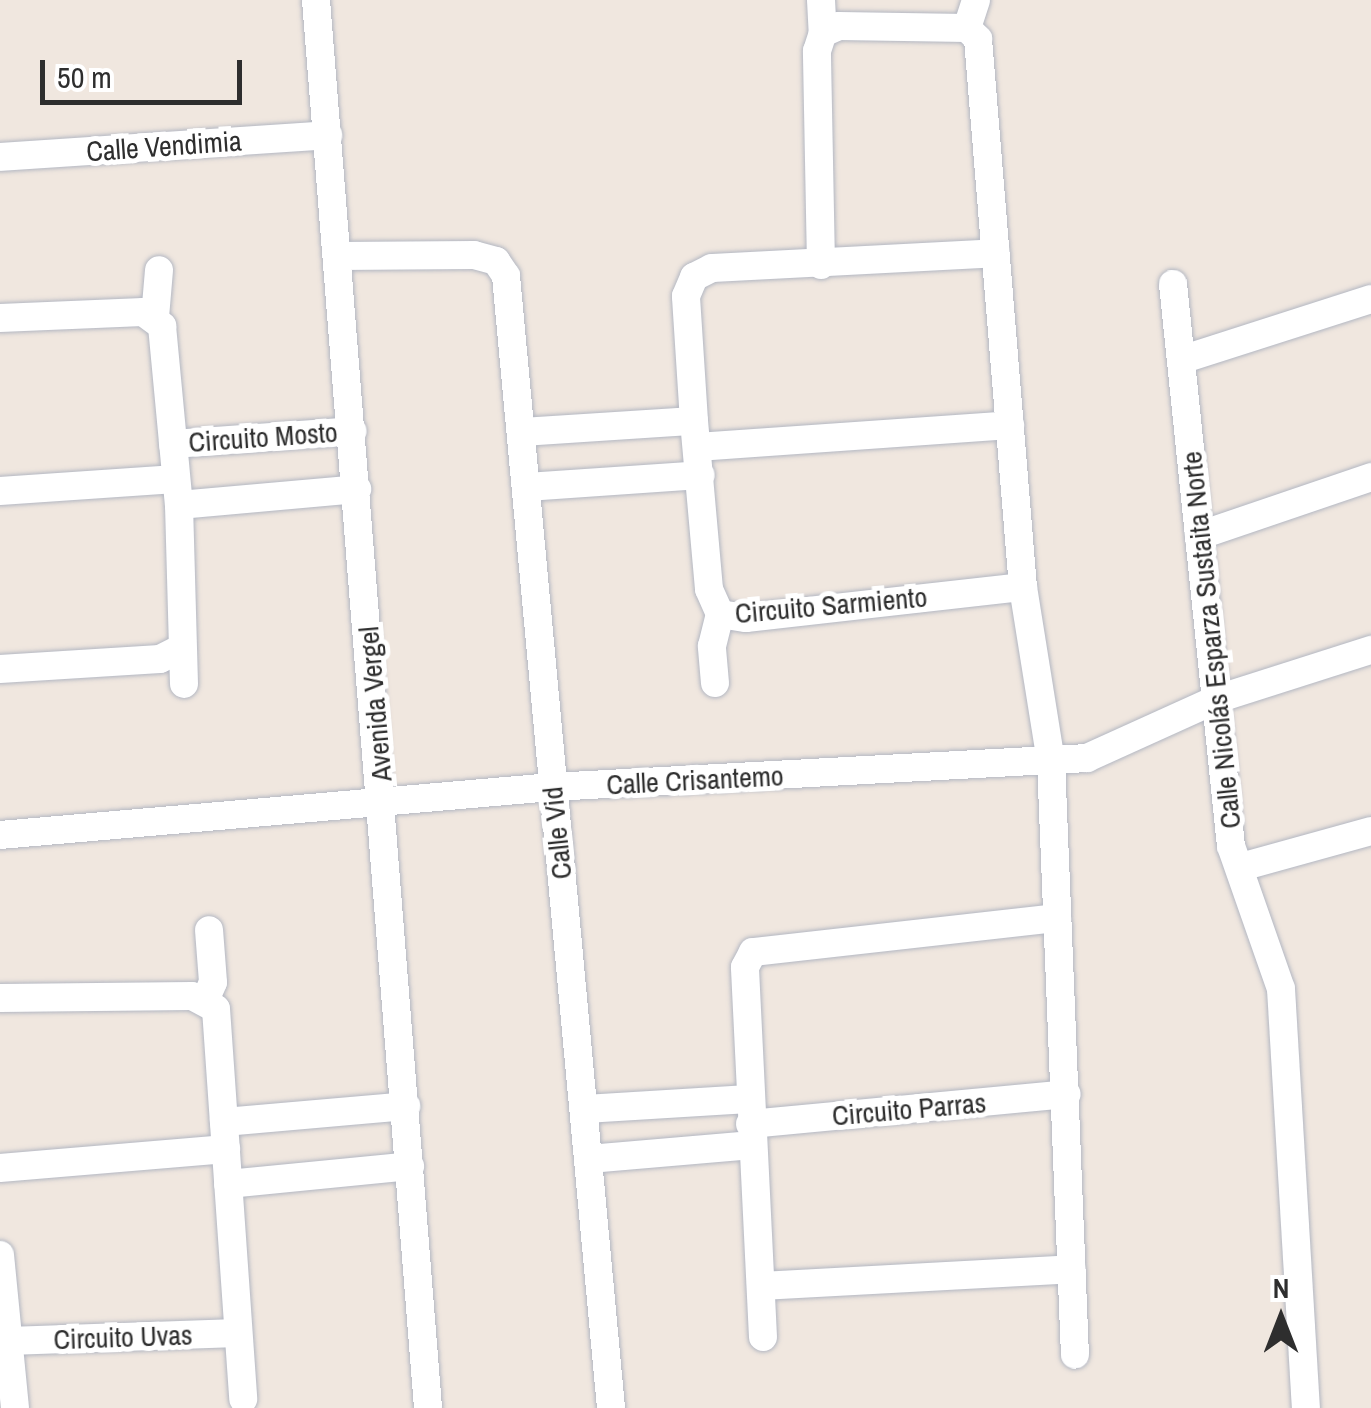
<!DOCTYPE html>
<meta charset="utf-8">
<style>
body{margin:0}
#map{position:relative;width:1371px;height:1408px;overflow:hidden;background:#f0e7df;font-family:"Archivo Narrow",sans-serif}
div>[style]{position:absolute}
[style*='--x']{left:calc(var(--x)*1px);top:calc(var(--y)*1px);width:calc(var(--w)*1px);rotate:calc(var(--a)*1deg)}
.roads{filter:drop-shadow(0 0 2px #b3b7c2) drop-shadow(0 0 2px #b3b7c2)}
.street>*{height:28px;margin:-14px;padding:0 14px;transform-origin:14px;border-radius:14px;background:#fff}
span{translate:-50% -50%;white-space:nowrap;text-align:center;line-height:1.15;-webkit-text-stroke:10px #fff;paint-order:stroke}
.street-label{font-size:28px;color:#2e2e2e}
.north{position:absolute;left:1231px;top:1268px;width:100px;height:100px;-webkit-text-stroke:8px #fff;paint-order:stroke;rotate:0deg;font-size:28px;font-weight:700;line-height:40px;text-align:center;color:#2e2e2e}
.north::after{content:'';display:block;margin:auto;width:35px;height:45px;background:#2e2e2e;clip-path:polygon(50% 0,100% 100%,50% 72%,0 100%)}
.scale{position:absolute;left:40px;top:60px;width:202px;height:45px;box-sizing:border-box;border:5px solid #2e2e2e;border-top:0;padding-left:12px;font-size:30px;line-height:35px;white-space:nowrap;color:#2e2e2e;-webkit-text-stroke:8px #fff;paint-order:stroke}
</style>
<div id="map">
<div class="roads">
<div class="street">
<i style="--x:316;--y:0;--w:1412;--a:85.45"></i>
<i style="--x:821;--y:0;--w:33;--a:87"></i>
<i style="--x:967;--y:28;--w:29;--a:-72"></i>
<i style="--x:0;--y:157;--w:329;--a:-3.8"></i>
<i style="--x:338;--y:256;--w:136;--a:-0.4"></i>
<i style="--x:474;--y:255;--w:23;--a:15"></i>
<i style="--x:496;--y:261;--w:18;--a:56"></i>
<i style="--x:506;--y:276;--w:1137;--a:84.7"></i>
<i style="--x:821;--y:265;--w:214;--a:-91.1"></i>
<i style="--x:817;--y:51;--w:19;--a:-72"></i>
<i style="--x:823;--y:33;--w:17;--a:-24"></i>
<i style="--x:839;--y:26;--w:128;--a:0.9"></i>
<i style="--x:967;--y:28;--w:16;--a:45"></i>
<i style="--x:978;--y:39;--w:550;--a:85.31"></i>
<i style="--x:1023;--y:587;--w:176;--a:80.9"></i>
<i style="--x:1051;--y:761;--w:594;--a:87.69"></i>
<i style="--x:1173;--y:284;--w:565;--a:84.11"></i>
<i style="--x:1231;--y:846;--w:151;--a:70.7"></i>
<i style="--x:1281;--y:989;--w:420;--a:86.6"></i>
<i style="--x:155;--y:317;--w:47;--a:-85.1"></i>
<i style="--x:0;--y:318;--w:143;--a:-2.4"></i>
<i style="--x:143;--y:312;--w:24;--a:36"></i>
<i style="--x:162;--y:326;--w:180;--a:84.6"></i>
<i style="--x:179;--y:505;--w:179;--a:88.4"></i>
<i style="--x:1184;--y:359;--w:196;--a:-17.8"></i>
<i style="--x:522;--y:432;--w:172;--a:-3.7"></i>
<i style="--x:173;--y:444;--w:180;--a:-4.1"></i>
<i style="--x:697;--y:447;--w:314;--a:-4"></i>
<i style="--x:526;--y:487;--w:175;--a:-3.9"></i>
<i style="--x:0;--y:491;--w:176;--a:-3.9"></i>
<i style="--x:179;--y:505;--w:179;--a:-5.1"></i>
<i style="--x:1201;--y:535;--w:180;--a:-18.8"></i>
<i style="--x:720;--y:614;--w:27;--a:-114"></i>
<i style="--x:709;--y:589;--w:169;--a:-95.1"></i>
<i style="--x:694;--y:421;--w:125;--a:-93.7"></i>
<i style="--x:686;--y:296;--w:21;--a:-67"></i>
<i style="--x:694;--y:277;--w:20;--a:-27"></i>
<i style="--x:712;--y:268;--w:284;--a:-3"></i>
<i style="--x:720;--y:614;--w:26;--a:9"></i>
<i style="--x:746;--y:618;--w:279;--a:-6.4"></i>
<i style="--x:0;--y:669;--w:160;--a:-3.6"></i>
<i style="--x:160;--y:659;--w:20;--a:-27"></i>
<i style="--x:715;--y:683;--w:37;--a:-95"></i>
<i style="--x:712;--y:646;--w:33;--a:-76"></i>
<i style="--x:0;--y:835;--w:554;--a:-4.97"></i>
<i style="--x:552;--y:787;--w:536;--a:-3.1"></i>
<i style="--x:1087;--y:758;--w:143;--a:-24.4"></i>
<i style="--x:1217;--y:699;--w:162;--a:-17.7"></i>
<i style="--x:1241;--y:867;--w:135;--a:-15.5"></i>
<i style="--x:0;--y:998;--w:192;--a:-0.6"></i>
<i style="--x:192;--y:996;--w:27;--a:28"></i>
<i style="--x:216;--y:1009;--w:391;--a:86"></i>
<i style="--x:206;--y:998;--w:17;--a:-66"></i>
<i style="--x:213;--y:982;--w:52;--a:-94.4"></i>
<i style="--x:585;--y:1109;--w:164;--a:-3.5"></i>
<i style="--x:224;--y:1122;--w:183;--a:-5"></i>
<i style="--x:750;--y:1124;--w:318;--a:-5.4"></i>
<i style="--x:589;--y:1159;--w:164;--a:-4.9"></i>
<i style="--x:0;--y:1168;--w:227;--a:-4.8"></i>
<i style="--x:228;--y:1184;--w:183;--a:-5.6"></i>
<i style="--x:0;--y:1255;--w:154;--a:84.4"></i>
<i style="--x:761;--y:1286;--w:311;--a:-3.1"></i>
<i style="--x:763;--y:1337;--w:370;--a:-92.8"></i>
<i style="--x:745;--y:967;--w:17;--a:-62"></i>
<i style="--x:753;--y:952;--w:306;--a:-6.4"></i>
<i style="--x:8;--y:1341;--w:230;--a:-2"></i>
</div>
</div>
<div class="street-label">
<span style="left:164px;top:146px;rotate:-4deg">Calle Vendimia</span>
<span style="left:263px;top:437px;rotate:-4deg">Circuito Mosto</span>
<span style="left:831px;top:605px;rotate:-5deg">Circuito Sarmiento</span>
<span style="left:1211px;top:640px;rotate:-96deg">Calle Nicolás Esparza Sustaita Norte</span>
<span style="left:375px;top:704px;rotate:-95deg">Avenida Vergel</span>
<span style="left:695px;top:780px;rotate:-3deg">Calle Crisantemo</span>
<span style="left:557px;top:833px;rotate:-96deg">Calle Vid</span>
<span style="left:909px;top:1109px;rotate:-5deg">Circuito Parras</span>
<span style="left:123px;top:1337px;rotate:-2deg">Circuito Uvas</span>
</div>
<div class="north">N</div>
<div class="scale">50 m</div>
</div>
